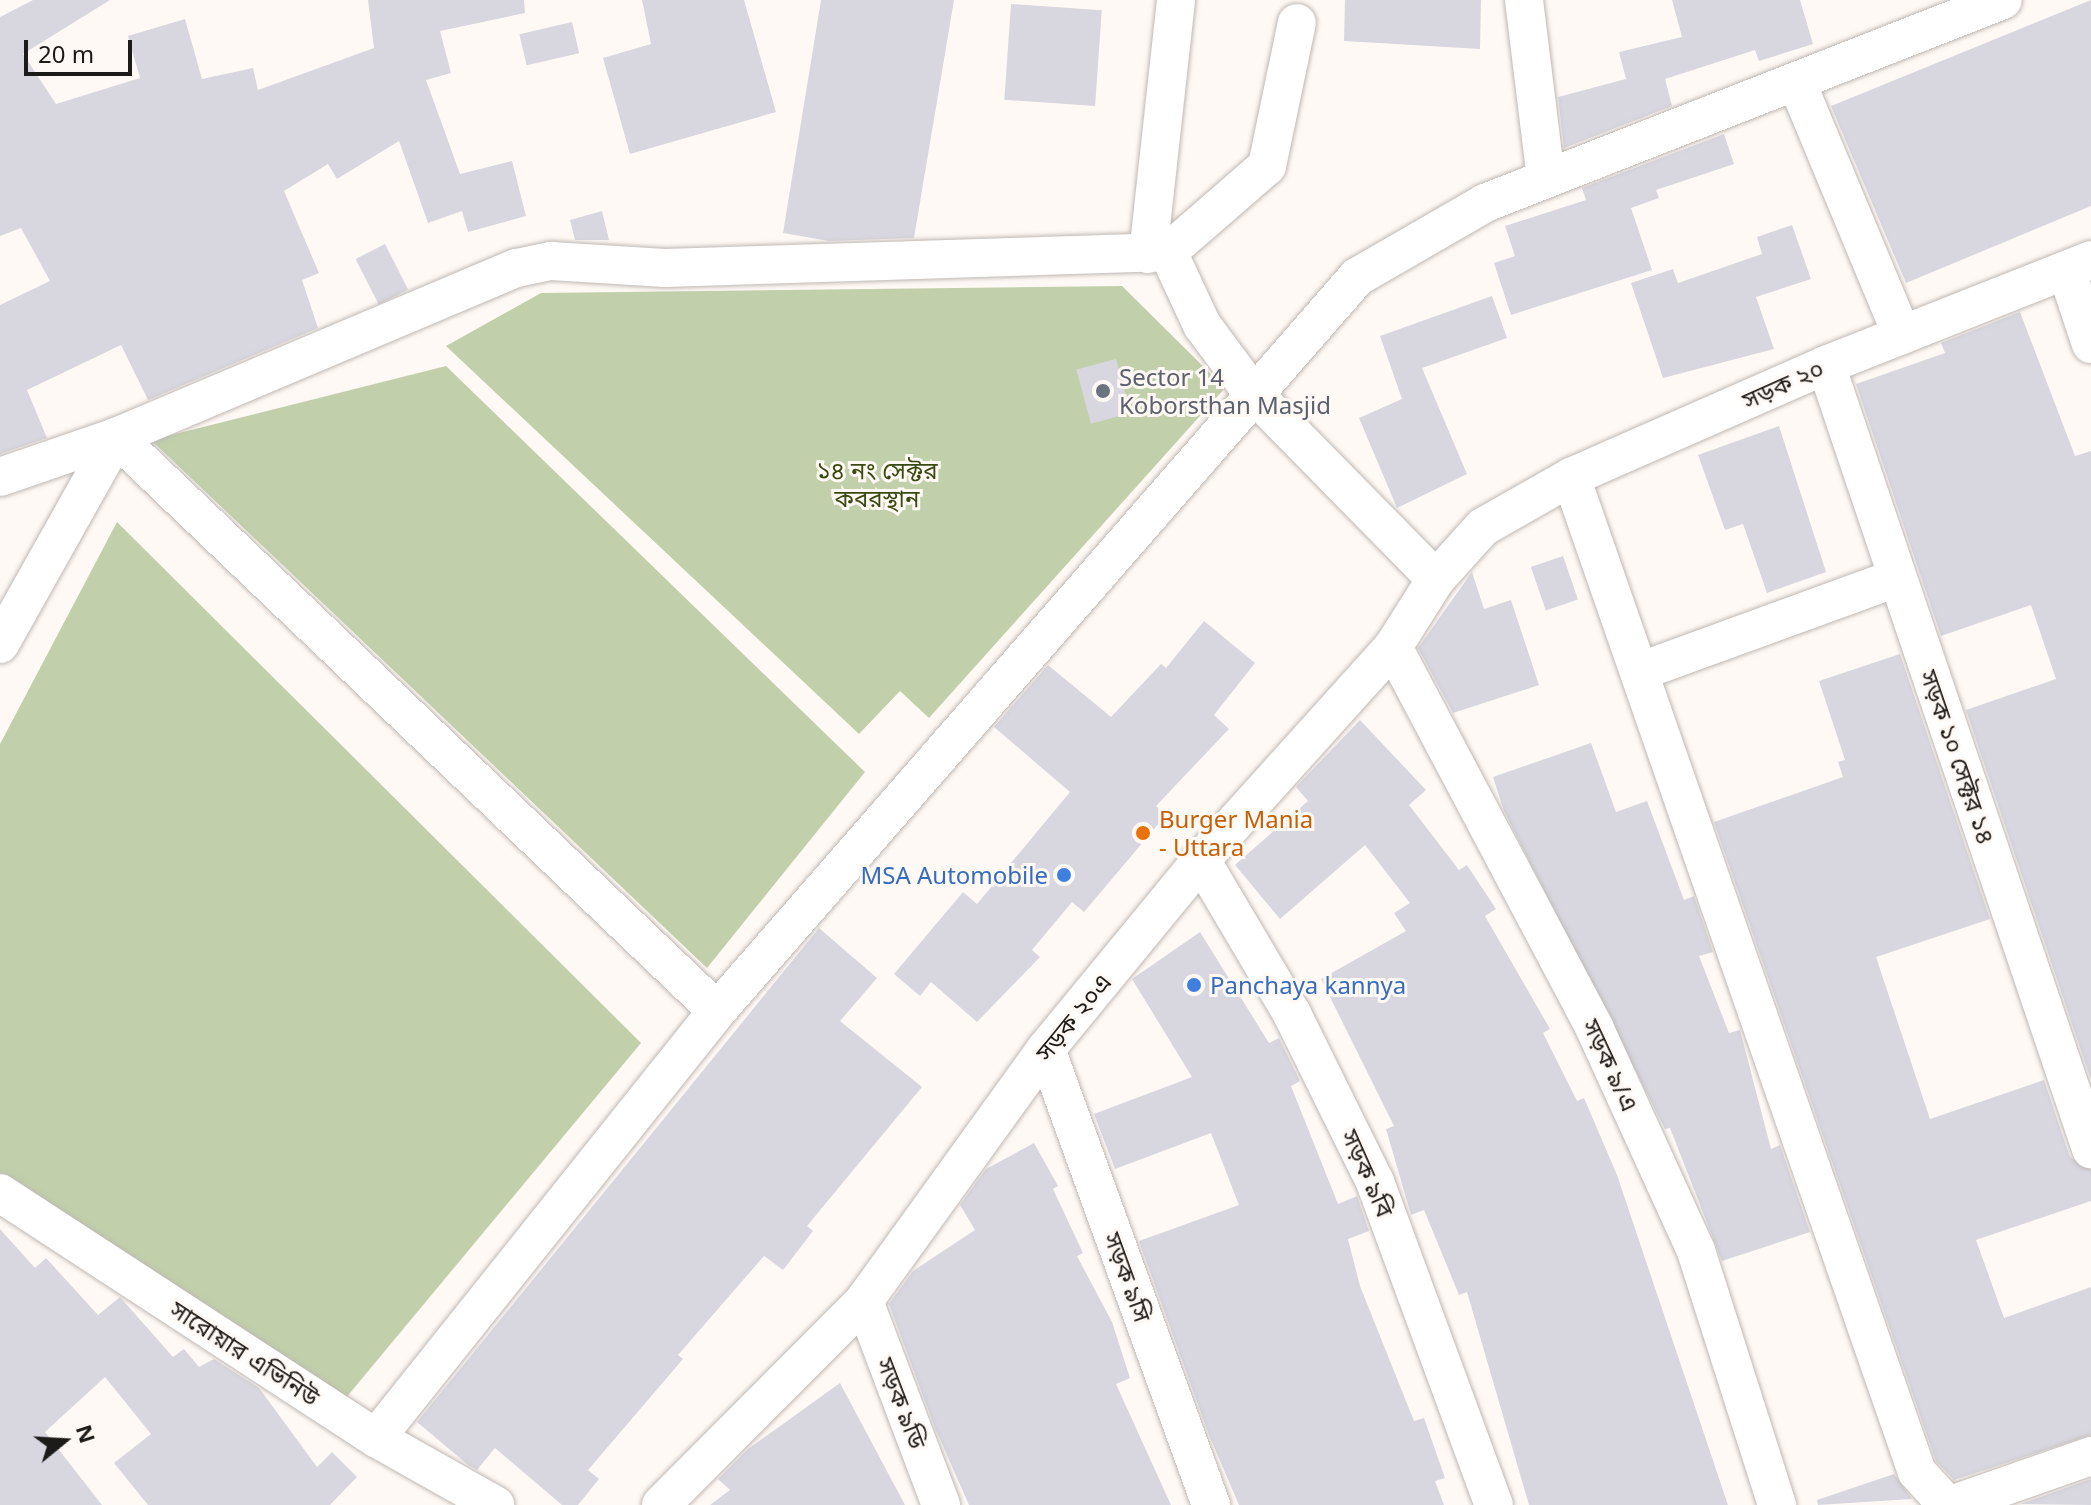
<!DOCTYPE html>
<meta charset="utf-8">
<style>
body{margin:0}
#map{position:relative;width:2091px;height:1505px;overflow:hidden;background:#fff9f5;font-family:"Noto Sans","Noto Sans Bengali",sans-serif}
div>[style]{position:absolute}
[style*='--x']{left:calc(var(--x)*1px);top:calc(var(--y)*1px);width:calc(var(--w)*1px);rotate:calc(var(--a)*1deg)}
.green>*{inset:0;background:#c1d0aa}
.building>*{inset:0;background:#d8d7df;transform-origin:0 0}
.roads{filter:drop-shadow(0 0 2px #bfb8b4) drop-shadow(0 0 2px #bfb8b4)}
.street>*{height:38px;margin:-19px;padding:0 19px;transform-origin:19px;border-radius:19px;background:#fff}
.dots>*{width:22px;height:22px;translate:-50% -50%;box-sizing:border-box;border:4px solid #fff9f5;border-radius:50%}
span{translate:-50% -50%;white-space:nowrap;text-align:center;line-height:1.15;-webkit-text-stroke:6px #fff9f5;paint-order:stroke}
.worship-label{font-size:24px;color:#5b616d}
.left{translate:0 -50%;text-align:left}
.street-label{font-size:24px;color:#1d1b19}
.park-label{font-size:24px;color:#394a10}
.food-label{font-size:24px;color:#c56008}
.shop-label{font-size:24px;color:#366cbe}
.right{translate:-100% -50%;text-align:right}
.north{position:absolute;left:24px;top:1401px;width:80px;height:80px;-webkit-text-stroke:6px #fff9f5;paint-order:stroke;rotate:72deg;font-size:22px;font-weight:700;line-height:32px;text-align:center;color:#1d1b19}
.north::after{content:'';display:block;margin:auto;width:28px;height:36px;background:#1d1b19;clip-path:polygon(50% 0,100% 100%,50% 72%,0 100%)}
.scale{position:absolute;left:24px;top:40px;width:108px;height:36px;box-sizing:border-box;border:4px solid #1d1b19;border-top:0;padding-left:10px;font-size:24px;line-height:28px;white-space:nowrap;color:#1d1b19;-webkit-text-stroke:6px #fff9f5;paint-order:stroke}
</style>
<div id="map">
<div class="green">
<i style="clip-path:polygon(1122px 286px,1225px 388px,929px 718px,900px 691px,859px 734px,446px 346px,541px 293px)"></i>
<i style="clip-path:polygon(446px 366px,865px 772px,707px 968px,151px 440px)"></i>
<i style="clip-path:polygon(117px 522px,641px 1043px,335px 1411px,0 1174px,0 744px)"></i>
</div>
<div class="building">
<i style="clip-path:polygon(33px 0,110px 0,23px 54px,56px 104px,140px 78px,128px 36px,185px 19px,202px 79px,253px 68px,258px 90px,374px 48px,368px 0,524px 0,525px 13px,440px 31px,451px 73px,426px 80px,460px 174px,512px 161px,526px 216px,468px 232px,462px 211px,428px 223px,399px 141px,337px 179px,328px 164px,284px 191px,319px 273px,302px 280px,318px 328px,148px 400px,121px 345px,27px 390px,47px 438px,0 454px,0 305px,50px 281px,21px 228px,0 236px,0 17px)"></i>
<i style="clip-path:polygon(642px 0,744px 0,776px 112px,630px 154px,603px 58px,651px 44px)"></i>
<i style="clip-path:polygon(821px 0,954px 0,914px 238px,829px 241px,783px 233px)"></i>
<i style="clip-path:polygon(1345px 0,1481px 0,1480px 49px,1344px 41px)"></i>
<i style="clip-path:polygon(1672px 0,1800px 0,1813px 44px,1759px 61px,1755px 50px,1665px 79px,1672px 106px,1564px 148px,1558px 97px,1626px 79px,1619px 52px,1682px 37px)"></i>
<i style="clip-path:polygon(2091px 0,2091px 206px,1906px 283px,1831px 106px)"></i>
<i style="left:1011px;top:4px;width:91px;height:96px;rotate:4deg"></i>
<i style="left:572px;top:22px;width:32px;height:54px;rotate:77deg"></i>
<i style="clip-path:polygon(1724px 134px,1734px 164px,1656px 190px,1659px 198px,1631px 208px,1652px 270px,1511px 315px,1494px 263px,1515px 256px,1505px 226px,1586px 200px,1582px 188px)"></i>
<i style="clip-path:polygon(602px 211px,609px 240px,575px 240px,570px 220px)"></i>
<i style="clip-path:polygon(1792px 225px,1811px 279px,1756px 297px,1774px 349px,1663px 378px,1631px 283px,1673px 269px,1678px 283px,1762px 254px,1757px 237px)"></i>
<i style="left:385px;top:244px;width:51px;height:33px;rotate:63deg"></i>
<i style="clip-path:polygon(1492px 296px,1507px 338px,1422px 368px,1467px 474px,1397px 508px,1359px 418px,1402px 399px,1380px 336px)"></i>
<i style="clip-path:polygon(2020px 312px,2075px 456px,2091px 451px,2091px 1080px,1966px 710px,2056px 679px,2031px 605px,1941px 636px,1856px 384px,1945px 353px,1941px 343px)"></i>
<i style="left:1116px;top:359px;width:56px;height:41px;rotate:75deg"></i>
<i style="clip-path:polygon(1779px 426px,1826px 572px,1767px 593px,1743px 524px,1725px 530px,1698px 455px)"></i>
<i style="left:1563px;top:556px;width:46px;height:34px;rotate:71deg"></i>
<i style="clip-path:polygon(1472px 572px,1484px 609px,1511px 600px,1539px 685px,1453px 713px,1418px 648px)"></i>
<i style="clip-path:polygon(1204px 621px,1255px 663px,1214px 715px,1229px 729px,1156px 806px,1166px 815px,1084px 912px,1072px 902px,1032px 950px,1040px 957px,977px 1022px,931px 982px,920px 996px,894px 974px,963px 892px,977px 904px,1070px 792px,994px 727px,1048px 665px,1111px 717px,1161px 664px,1166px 668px)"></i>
<i style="clip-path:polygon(1900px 654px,1990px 919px,1876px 957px,1930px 1119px,2044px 1080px,2070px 1157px,2091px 1170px,2091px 1201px,1976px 1240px,2004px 1318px,2091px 1287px,2091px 1435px,1954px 1480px,1936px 1461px,1714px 822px,1843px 777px,1838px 762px,1845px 760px,1819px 681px)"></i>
<i style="clip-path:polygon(1360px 720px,1426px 790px,1409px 805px,1459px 870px,1467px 865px,1496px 909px,1485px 916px,1550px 1029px,1543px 1033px,1577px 1101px,1584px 1098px,1617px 1175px,1728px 1505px,1529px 1505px,1467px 1292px,1459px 1295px,1424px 1210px,1411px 1215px,1386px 1129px,1394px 1126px,1321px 979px,1406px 931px,1394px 913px,1410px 903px,1365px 845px,1280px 919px,1235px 865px,1308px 801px,1296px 787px)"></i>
<i style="clip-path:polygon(1591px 743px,1616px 812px,1647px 801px,1684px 900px,1694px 896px,1713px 952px,1699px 956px,1729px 1033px,1740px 1030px,1771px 1149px,1780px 1145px,1810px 1232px,1722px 1261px,1670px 1128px,1665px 1129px,1504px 811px,1493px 777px)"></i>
<i style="clip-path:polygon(819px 928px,877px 978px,840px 1021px,922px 1087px,807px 1226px,813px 1231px,783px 1270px,764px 1256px,678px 1355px,683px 1359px,588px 1470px,599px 1479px,578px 1505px,562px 1505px,495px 1448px,477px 1470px,468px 1465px,417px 1422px)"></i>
<i style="clip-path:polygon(1200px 932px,1269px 1043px,1279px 1038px,1300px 1081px,1291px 1086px,1338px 1204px,1357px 1196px,1369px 1231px,1348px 1239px,1360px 1286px,1414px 1421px,1424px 1418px,1445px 1478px,1435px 1481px,1444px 1505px,1239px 1505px,1209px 1435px,1139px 1241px,1239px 1205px,1211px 1133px,1115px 1169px,1094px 1114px,1192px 1077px,1132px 979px)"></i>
<i style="clip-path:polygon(1034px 1143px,1058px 1186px,1053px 1189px,1083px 1253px,1077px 1256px,1112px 1322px,1130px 1378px,1116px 1384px,1171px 1505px,969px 1505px,935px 1428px,889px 1304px,913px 1271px,975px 1230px,960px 1205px,986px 1169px)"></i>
<i style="clip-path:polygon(0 1229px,35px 1268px,46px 1258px,98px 1315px,120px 1297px,173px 1357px,184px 1349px,199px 1367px,214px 1359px,259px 1388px,317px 1467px,332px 1452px,357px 1477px,330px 1505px,148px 1505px,114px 1463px,151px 1434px,105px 1377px,45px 1432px,102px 1505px,0 1505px)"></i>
<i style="clip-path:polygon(840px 1383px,905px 1505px,710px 1505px,730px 1490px,718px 1479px,748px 1449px)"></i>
<i style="clip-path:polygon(1894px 1474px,1912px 1499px,1818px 1505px,1817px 1500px)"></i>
<i style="clip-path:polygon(2091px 1479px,2091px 1505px,2021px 1504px)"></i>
</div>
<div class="roads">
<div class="street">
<i style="--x:1524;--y:0;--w:179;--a:83"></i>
<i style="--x:1797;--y:83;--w:273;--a:67.4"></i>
<i style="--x:1168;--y:252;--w:131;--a:-41"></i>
<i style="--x:1267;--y:166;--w:146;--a:-78.2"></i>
<i style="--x:1148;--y:254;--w:256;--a:-83.7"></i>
<i style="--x:2067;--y:272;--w:76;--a:71.6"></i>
<i style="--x:1826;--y:365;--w:828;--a:71.32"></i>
<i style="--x:0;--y:477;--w:123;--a:-19"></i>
<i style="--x:116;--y:437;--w:831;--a:43.68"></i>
<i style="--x:1571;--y:477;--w:1053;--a:70.83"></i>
<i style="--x:1917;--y:1472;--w:45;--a:47.7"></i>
<i style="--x:0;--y:644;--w:237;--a:-60.7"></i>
<i style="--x:116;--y:437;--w:435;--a:-22.9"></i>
<i style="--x:517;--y:268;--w:35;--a:-12"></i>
<i style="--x:551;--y:261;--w:114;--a:3.5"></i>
<i style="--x:665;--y:268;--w:503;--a:-1.82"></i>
<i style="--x:1168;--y:252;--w:81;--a:65"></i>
<i style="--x:1202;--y:325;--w:82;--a:53.4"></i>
<i style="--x:1251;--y:391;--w:264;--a:45.5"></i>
<i style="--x:1393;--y:647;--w:430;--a:62.1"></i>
<i style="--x:1594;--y:1027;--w:246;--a:65.5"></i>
<i style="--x:1696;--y:1251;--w:267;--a:72.3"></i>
<i style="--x:1641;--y:671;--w:272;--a:-20"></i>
<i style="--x:1201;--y:860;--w:179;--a:59.4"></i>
<i style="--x:1292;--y:1014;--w:187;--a:63.7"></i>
<i style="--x:1375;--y:1182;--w:344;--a:69.8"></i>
<i style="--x:1046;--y:1049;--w:485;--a:70.1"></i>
<i style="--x:0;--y:1193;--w:449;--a:33.1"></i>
<i style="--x:376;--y:1438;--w:137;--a:29.4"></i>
<i style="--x:864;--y:1301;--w:218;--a:69.3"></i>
<i style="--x:376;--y:1438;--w:546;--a:-51.39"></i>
<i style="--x:717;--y:1011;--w:974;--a:-48.91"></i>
<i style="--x:1357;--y:277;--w:148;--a:-30"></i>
<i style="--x:1485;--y:203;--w:556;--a:-21.4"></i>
<i style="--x:661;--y:1505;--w:288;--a:-45.1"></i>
<i style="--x:864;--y:1301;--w:311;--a:-54.2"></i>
<i style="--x:1046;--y:1049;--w:244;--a:-50.6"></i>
<i style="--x:1201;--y:860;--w:287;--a:-48"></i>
<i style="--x:1393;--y:647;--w:80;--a:-57.7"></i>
<i style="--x:1436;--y:579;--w:70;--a:-47.9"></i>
<i style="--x:1483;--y:527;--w:101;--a:-29.6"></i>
<i style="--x:1571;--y:477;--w:279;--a:-23.7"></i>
<i style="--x:1826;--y:365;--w:285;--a:-21.6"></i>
<i style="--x:1951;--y:1505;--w:148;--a:-19.3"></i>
</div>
</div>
<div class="dots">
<i style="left:1103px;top:391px;background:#6b7280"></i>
<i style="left:1143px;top:833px;background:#e8710a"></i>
<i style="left:1064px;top:875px;background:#3f7fe0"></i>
<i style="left:1194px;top:985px;background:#3f7fe0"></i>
</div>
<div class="worship-label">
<span class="left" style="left:1119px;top:391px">Sector 14<br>Koborsthan Masjid</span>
</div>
<div class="street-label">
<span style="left:1783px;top:384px;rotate:-24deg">সড়ক ২০</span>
<span style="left:1958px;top:757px;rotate:71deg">সড়ক ১০ সেক্টর ১৪</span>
<span style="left:1073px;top:1017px;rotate:-51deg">সড়ক ২০এ</span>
<span style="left:1611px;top:1065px;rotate:65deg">সড়ক ৯/এ</span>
<span style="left:1368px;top:1173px;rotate:66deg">সড়ক ৯বি</span>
<span style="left:1128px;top:1277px;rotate:70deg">সড়ক ৯সি</span>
<span style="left:245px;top:1353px;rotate:33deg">সারোয়ার এভিনিউ</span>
<span style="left:902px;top:1403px;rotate:69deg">সড়ক ৯ডি</span>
</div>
<div class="park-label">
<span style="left:877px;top:484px">১৪ নং সেক্টর<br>কবরস্থান</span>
</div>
<div class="food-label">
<span class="left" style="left:1159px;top:833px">Burger Mania<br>- Uttara</span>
</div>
<div class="shop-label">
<span class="right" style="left:1048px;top:875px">MSA Automobile</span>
<span class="left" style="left:1210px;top:985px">Panchaya kannya</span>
</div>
<div class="north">N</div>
<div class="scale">20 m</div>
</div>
